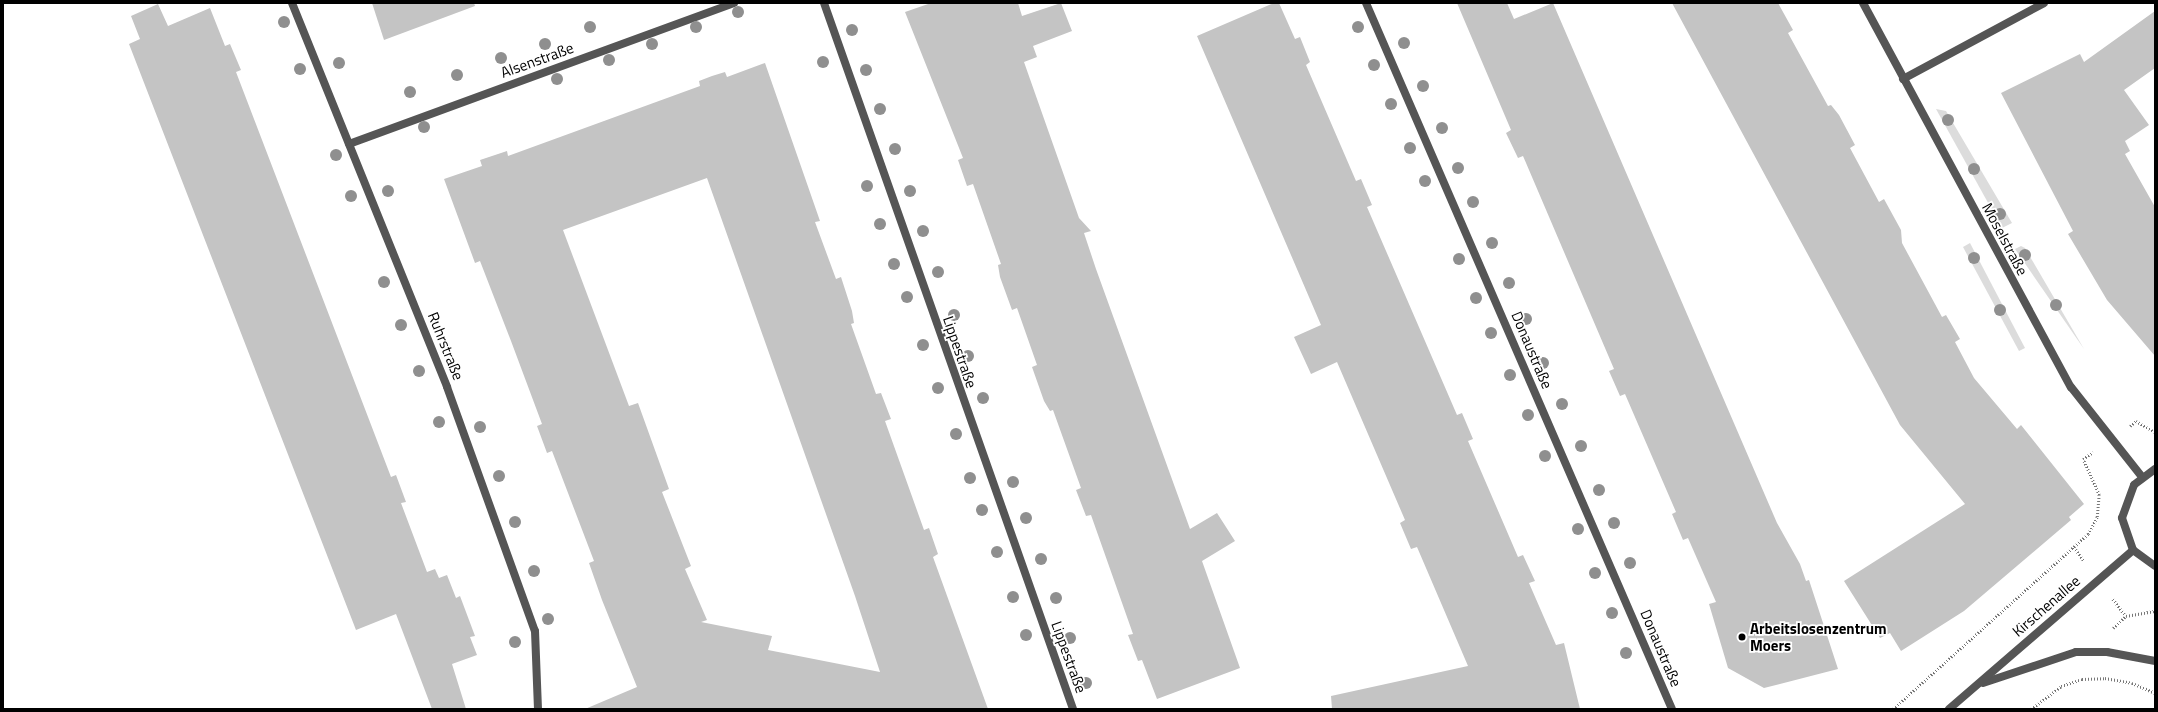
<!DOCTYPE html>
<meta charset="utf-8">
<style>
body{margin:0}
#map{position:relative;width:2158px;height:712px;overflow:hidden;background:#fff;font-family:"Titillium Web",sans-serif}
div>[style]{position:absolute}
[style*='--x']{left:calc(var(--x)*1px);top:calc(var(--y)*1px);width:calc(var(--w)*1px);rotate:calc(var(--a)*1deg)}
.green>*{inset:0;background:#dcdcdc}
.building>*{inset:0;background:#c4c4c4}
.path>*{height:2.5px;margin-top:-1.25px;transform-origin:0;background:repeating-linear-gradient(90deg,#777 0 1px,transparent 0 3px)}
.minor>*{height:8px;margin:-4px;padding:0 4px;transform-origin:4px;border-radius:4px;background:#555}
.trees>*{width:12px;height:12px;margin:-6px;border-radius:50%;background:#8f8f8f}
.dots>*{width:11px;height:11px;translate:-50% -50%;box-sizing:border-box;border:2px solid #fff;border-radius:50%}
span{translate:-50% -50%;white-space:nowrap;text-align:center;line-height:1.15;-webkit-text-stroke:3.5px #fff;paint-order:stroke}
.street-label{font-size:15px;color:#000}
.poi-label{font-size:15px;color:#000;font-weight:700}
.left{translate:0 -50%;text-align:left}
.frame{position:absolute;inset:0;border:4px solid #000;pointer-events:none}
</style>
<div id="map">
<div class="green">
<i style="clip-path:polygon(1936px 109px,1946px 111px,2012px 223px,2002px 228px)"></i>
<i style="clip-path:polygon(1970px 243px,2025px 348px,2019px 351px,1963px 247px)"></i>
<i style="clip-path:polygon(2021px 246px,2025px 248px,2084px 349px,2015px 249px)"></i>
</div>
<div class="building">
<i style="clip-path:polygon(372px 3px,474px 3px,475px 6px,384px 40px)"></i>
<i style="clip-path:polygon(931px 3px,1018px 3px,1022px 16px,1061px 3px,1072px 31px,1033px 46px,1037px 57px,1024px 62px,1079px 218px,1091px 231px,1084px 233px,1096px 269px,1190px 529px,1217px 513px,1235px 541px,1202px 561px,1240px 668px,1157px 699px,1142px 660px,1138px 661px,1128px 635px,1133px 634px,1091px 515px,1086px 516px,1076px 490px,1081px 488px,1053px 410px,1050px 411px,1044px 401px,1032px 367px,1037px 365px,1017px 308px,1012px 310px,1000px 277px,998px 265px,1001px 264px,973px 184px,967px 186px,958px 160px,963px 158px,905px 12px)"></i>
<i style="clip-path:polygon(1274px 3px,1279px 3px,1295px 39px,1300px 37px,1310px 62px,1306px 65px,1356px 181px,1361px 179px,1372px 205px,1367px 207px,1457px 415px,1462px 413px,1473px 439px,1468px 441px,1518px 557px,1523px 555px,1535px 581px,1529px 583px,1556px 645px,1564px 643px,1580px 709px,1332px 709px,1331px 696px,1468px 666px,1417px 547px,1411px 549px,1400px 523px,1405px 520px,1337px 362px,1311px 374px,1294px 337px,1321px 325px,1197px 36px)"></i>
<i style="clip-path:polygon(1457px 3px,1507px 3px,1514px 19px,1553px 3px,1777px 523px,1800px 564px,1806px 581px,1809px 580px,1838px 669px,1764px 688px,1728px 668px,1709px 604px,1716px 602px,1688px 538px,1683px 540px,1672px 514px,1676px 512px,1625px 394px,1620px 396px,1609px 371px,1614px 369px,1523px 156px,1518px 158px,1506px 133px,1511px 130px)"></i>
<i style="clip-path:polygon(1672px 3px,1778px 3px,1793px 30px,1788px 33px,1828px 106px,1831px 105px,1839px 115px,1855px 145px,1850px 148px,1879px 202px,1884px 199px,1901px 230px,1902px 243px,1942px 317px,1946px 315px,1960px 339px,1955px 342px,1974px 378px,2017px 429px,2021px 425px,2084px 504px,2069px 517px,2071px 520px,1964px 611px,1901px 651px,1890px 633px,1880px 638px,1844px 581px,1965px 504px,1900px 425px)"></i>
<i style="clip-path:polygon(158px 4px,168px 26px,210px 8px,225px 46px,230px 44px,241px 70px,236px 72px,391px 477px,396px 475px,406px 502px,401px 503px,427px 572px,435px 569px,439px 578px,447px 575px,456px 598px,460px 596px,475px 636px,470px 637px,477px 655px,452px 664px,466px 709px,432px 709px,396px 614px,356px 630px,129px 44px,140px 39px,131px 16px)"></i>
<i style="clip-path:polygon(2155px 11px,2155px 68px,2124px 90px,2149px 125px,2125px 141px,2130px 151px,2125px 154px,2155px 207px,2155px 356px,2107px 300px,2068px 234px,2073px 231px,2001px 93px,2080px 54px,2084px 62px)"></i>
<i style="clip-path:polygon(evenodd,765px 63px,820px 221px,815px 222px,836px 279px,841px 277px,852px 311px,854px 323px,851px 324px,876px 394px,881px 393px,891px 419px,885px 421px,924px 530px,929px 528px,938px 554px,933px 557px,988px 709px,585px 709px,637px 687px,602px 600px,589px 563px,594px 561px,552px 451px,547px 453px,537px 426px,542px 424px,511px 341px,480px 261px,475px 263px,444px 179px,482px 166px,480px 160px,507px 151px,508px 156px,700px 86px,699px 81px,712px 76px,725px 72px,727px 77px,765px 63px,707px 178px,855px 596px,880px 672px,768px 650px,772px 636px,701px 622px,707px 620px,685px 569px,691px 566px,662px 492px,669px 489px,638px 403px,629px 406px,563px 230px,707px 178px)"></i>
</div>
<div class="path">
<i style="--x:2130;--y:426;--w:8;--a:-40"></i>
<i style="--x:2136;--y:421;--w:22;--a:30"></i>
<i style="--x:2074;--y:547;--w:17;--a:54"></i>
<i style="--x:2113;--y:599;--w:21;--a:53"></i>
<i style="--x:2126;--y:616;--w:29;--a:-10"></i>
<i style="--x:2113;--y:628;--w:18;--a:-43"></i>
<i style="--x:1893;--y:709;--w:262;--a:-41.9"></i>
<i style="--x:2088;--y:534;--w:19;--a:-62"></i>
<i style="--x:2097;--y:517;--w:22;--a:-85"></i>
<i style="--x:2099;--y:495;--w:39;--a:-114"></i>
<i style="--x:2083;--y:459;--w:12;--a:-35"></i>
<i style="--x:2031;--y:709;--w:38;--a:-37"></i>
<i style="--x:2061;--y:686;--w:22;--a:-18"></i>
<i style="--x:2082;--y:679;--w:23;--a:-2"></i>
<i style="--x:2105;--y:678;--w:27;--a:10"></i>
<i style="--x:2132;--y:683;--w:25;--a:23"></i>
</div>
<div class="minor">
<i style="--x:292;--y:3;--w:414;--a:68"></i>
<i style="--x:447;--y:387;--w:259;--a:70.2"></i>
<i style="--x:535;--y:631;--w:78;--a:87.8"></i>
<i style="--x:824;--y:3;--w:749;--a:70.57"></i>
<i style="--x:1366;--y:3;--w:769;--a:66.57"></i>
<i style="--x:1863;--y:3;--w:437;--a:61.6"></i>
<i style="--x:2071;--y:387;--w:115;--a:51.7"></i>
<i style="--x:1903;--y:79;--w:160;--a:-28.3"></i>
<i style="--x:349;--y:144;--w:410;--a:-20.1"></i>
<i style="--x:2155;--y:469;--w:26;--a:143"></i>
<i style="--x:2134;--y:485;--w:35;--a:110"></i>
<i style="--x:2122;--y:518;--w:34;--a:71"></i>
<i style="--x:2133;--y:550;--w:27;--a:36"></i>
<i style="--x:1983;--y:683;--w:98;--a:-18.4"></i>
<i style="--x:2076;--y:652;--w:31;--a:0"></i>
<i style="--x:2107;--y:652;--w:49;--a:10.6"></i>
<i style="--x:1949;--y:709;--w:243;--a:-40.8"></i>
</div>
<div class="trees">
<i style="left:738px;top:12px"></i>
<i style="left:284px;top:22px"></i>
<i style="left:590px;top:27px"></i>
<i style="left:696px;top:27px"></i>
<i style="left:1358px;top:27px"></i>
<i style="left:852px;top:30px"></i>
<i style="left:1404px;top:43px"></i>
<i style="left:545px;top:44px"></i>
<i style="left:652px;top:44px"></i>
<i style="left:501px;top:58px"></i>
<i style="left:609px;top:60px"></i>
<i style="left:823px;top:62px"></i>
<i style="left:339px;top:63px"></i>
<i style="left:1374px;top:65px"></i>
<i style="left:300px;top:69px"></i>
<i style="left:866px;top:70px"></i>
<i style="left:457px;top:75px"></i>
<i style="left:557px;top:79px"></i>
<i style="left:1423px;top:86px"></i>
<i style="left:410px;top:92px"></i>
<i style="left:1391px;top:104px"></i>
<i style="left:880px;top:109px"></i>
<i style="left:1948px;top:120px"></i>
<i style="left:424px;top:127px"></i>
<i style="left:1442px;top:128px"></i>
<i style="left:1410px;top:148px"></i>
<i style="left:895px;top:149px"></i>
<i style="left:336px;top:155px"></i>
<i style="left:1458px;top:168px"></i>
<i style="left:1974px;top:169px"></i>
<i style="left:1425px;top:181px"></i>
<i style="left:867px;top:186px"></i>
<i style="left:388px;top:191px"></i>
<i style="left:910px;top:191px"></i>
<i style="left:351px;top:196px"></i>
<i style="left:1473px;top:202px"></i>
<i style="left:2000px;top:214px"></i>
<i style="left:880px;top:224px"></i>
<i style="left:923px;top:231px"></i>
<i style="left:1492px;top:243px"></i>
<i style="left:2025px;top:255px"></i>
<i style="left:1974px;top:258px"></i>
<i style="left:1459px;top:259px"></i>
<i style="left:894px;top:264px"></i>
<i style="left:938px;top:272px"></i>
<i style="left:384px;top:282px"></i>
<i style="left:1509px;top:283px"></i>
<i style="left:907px;top:297px"></i>
<i style="left:1476px;top:298px"></i>
<i style="left:2056px;top:305px"></i>
<i style="left:2000px;top:310px"></i>
<i style="left:954px;top:315px"></i>
<i style="left:1526px;top:319px"></i>
<i style="left:401px;top:325px"></i>
<i style="left:1491px;top:333px"></i>
<i style="left:923px;top:345px"></i>
<i style="left:968px;top:356px"></i>
<i style="left:1543px;top:363px"></i>
<i style="left:419px;top:371px"></i>
<i style="left:1510px;top:375px"></i>
<i style="left:938px;top:388px"></i>
<i style="left:983px;top:398px"></i>
<i style="left:1562px;top:404px"></i>
<i style="left:1528px;top:415px"></i>
<i style="left:439px;top:422px"></i>
<i style="left:480px;top:427px"></i>
<i style="left:956px;top:434px"></i>
<i style="left:1581px;top:446px"></i>
<i style="left:1545px;top:456px"></i>
<i style="left:499px;top:476px"></i>
<i style="left:970px;top:478px"></i>
<i style="left:1013px;top:482px"></i>
<i style="left:1599px;top:490px"></i>
<i style="left:982px;top:510px"></i>
<i style="left:1026px;top:518px"></i>
<i style="left:515px;top:522px"></i>
<i style="left:1614px;top:523px"></i>
<i style="left:1578px;top:529px"></i>
<i style="left:997px;top:552px"></i>
<i style="left:1041px;top:559px"></i>
<i style="left:1630px;top:563px"></i>
<i style="left:534px;top:571px"></i>
<i style="left:1595px;top:573px"></i>
<i style="left:1013px;top:597px"></i>
<i style="left:1056px;top:598px"></i>
<i style="left:1612px;top:613px"></i>
<i style="left:548px;top:619px"></i>
<i style="left:1026px;top:635px"></i>
<i style="left:1070px;top:638px"></i>
<i style="left:515px;top:642px"></i>
<i style="left:1626px;top:653px"></i>
<i style="left:1086px;top:683px"></i>
</div>
<div class="dots">
<i style="left:1742px;top:637px;background:#000"></i>
</div>
<div class="street-label">
<span style="left:537px;top:60px;rotate:-20deg">Alsenstraße</span>
<span style="left:2005px;top:239px;rotate:62deg">Moselstraße</span>
<span style="left:446px;top:346px;rotate:68deg">Ruhrstraße</span>
<span style="left:1532px;top:350px;rotate:67deg">Donaustraße</span>
<span style="left:960px;top:352px;rotate:71deg">Lippestraße</span>
<span style="left:2046px;top:606px;rotate:-41deg">Kirschenallee</span>
<span style="left:1661px;top:648px;rotate:67deg">Donaustraße</span>
<span style="left:1069px;top:657px;rotate:70deg">Lippestraße</span>
</div>
<div class="poi-label">
<span class="left" style="left:1750px;top:637px">Arbeitslosenzentrum<br>Moers</span>
</div>
<div class="frame"></div>
</div>
